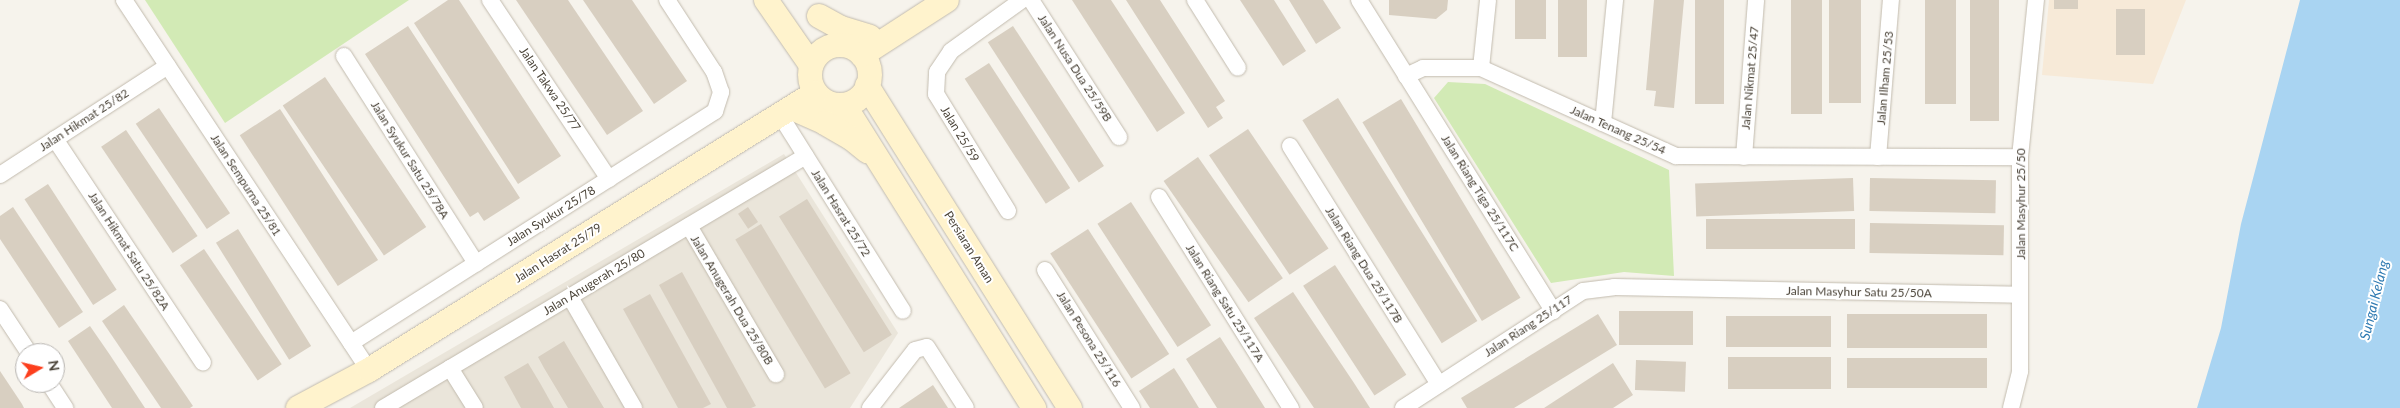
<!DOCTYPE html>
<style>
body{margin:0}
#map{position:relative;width:2400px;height:408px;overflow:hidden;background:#f6f3ec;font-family:Lato,sans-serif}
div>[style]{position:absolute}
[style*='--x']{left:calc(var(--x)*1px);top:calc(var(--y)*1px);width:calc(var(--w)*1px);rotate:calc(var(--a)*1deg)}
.residential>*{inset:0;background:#eae5da}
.commercial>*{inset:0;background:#f7ead8}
.green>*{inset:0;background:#d2eab5}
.water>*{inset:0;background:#a9d4f2}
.building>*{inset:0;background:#d8cfc1;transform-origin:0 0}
.roads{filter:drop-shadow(0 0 1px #c2bbae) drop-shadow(0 0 1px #c2bbae)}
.street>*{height:16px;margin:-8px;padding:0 8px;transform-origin:8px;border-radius:8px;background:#fff}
.secondary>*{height:24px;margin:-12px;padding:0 12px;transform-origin:12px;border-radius:12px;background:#fff3cd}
.secondary>.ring{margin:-12px;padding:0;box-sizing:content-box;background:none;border:24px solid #fff3cd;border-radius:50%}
span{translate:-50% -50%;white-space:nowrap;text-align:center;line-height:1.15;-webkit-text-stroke:4px #fff;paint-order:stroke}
.street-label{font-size:12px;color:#4b4439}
.water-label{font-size:14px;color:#2e7ab2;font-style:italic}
.north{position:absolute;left:15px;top:343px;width:50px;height:50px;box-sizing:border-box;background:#fff;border:1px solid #b7b4b0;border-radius:50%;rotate:81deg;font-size:14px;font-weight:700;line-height:20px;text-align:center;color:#4b4439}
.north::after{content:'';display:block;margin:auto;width:18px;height:22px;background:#fc3f1d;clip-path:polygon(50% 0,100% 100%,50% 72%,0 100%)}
</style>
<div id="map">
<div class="residential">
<i style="clip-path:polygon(784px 154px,898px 333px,850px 408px,350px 408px)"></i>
</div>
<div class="commercial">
<i style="clip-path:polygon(2049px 0,2186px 0,2153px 84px,2042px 75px)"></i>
</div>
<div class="green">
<i style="clip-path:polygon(145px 0,409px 0,225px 123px)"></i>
<i style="clip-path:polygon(1448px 82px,1485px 84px,1669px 170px,1674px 276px,1624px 272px,1551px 283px,1434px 98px)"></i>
</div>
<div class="water">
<i style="clip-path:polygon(2300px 0,2400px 0,2400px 408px,2197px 408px,2221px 328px,2241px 224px)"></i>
</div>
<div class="building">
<i style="clip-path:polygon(448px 0,459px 0,561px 156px,518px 184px,414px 23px)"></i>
<i style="clip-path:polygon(516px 0,568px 0,643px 111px,607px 135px)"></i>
<i style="clip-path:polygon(583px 0,632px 0,687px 81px,654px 104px)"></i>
<i style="clip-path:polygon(1072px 0,1111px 0,1185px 113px,1157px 132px)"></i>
<i style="clip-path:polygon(1126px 0,1160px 0,1225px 101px,1216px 107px,1223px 118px,1208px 128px)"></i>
<i style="clip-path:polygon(1240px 0,1274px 0,1306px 51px,1283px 66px)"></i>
<i style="clip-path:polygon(1289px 0,1323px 0,1341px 28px,1316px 44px)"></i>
<i style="clip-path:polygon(1389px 0,1448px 0,1447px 10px,1436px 19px,1389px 15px)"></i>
<i style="left:1515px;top:0;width:31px;height:39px"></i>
<i style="left:1558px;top:0;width:29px;height:57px"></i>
<i style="clip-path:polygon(1654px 0,1684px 0,1674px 108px,1654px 106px,1656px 91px,1646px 90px)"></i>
<i style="left:1695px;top:0;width:29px;height:104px"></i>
<i style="left:1791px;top:0;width:31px;height:114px"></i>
<i style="left:1829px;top:0;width:32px;height:103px"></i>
<i style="left:1925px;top:0;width:31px;height:104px"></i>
<i style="left:1970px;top:0;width:29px;height:121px"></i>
<i style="left:2054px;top:0;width:24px;height:9px"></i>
<i style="left:2116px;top:9px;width:29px;height:46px"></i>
<i style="clip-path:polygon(408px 26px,520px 198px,484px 221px,478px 212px,470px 217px,365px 54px)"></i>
<i style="left:1013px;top:26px;width:167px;height:30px;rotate:57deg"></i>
<i style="left:989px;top:63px;width:149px;height:29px;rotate:57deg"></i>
<i style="left:325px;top:77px;width:181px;height:51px;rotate:56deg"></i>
<i style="left:1338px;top:98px;width:263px;height:42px;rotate:58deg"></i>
<i style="left:1401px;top:99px;width:232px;height:45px;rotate:59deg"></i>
<i style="left:159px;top:108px;width:127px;height:28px;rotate:56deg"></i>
<i style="left:280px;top:109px;width:180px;height:48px;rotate:57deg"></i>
<i style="left:1248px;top:129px;width:144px;height:47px;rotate:56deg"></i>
<i style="left:126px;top:130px;width:128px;height:30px;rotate:56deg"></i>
<i style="left:1198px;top:157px;width:148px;height:42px;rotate:55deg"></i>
<i style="left:1853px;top:178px;width:33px;height:158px;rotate:88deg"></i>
<i style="left:1870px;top:178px;width:126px;height:33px;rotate:1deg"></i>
<i style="left:48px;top:184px;width:126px;height:28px;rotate:57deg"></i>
<i style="left:807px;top:199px;width:160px;height:33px;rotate:58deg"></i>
<i style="left:1131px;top:202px;width:147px;height:40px;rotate:57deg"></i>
<i style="clip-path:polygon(13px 207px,83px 312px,59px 328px,0 239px,0 216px)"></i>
<i style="left:748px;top:207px;width:18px;height:12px;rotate:56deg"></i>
<i style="left:1855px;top:219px;width:30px;height:149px;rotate:90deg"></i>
<i style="left:1870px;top:223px;width:134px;height:30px;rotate:1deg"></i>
<i style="left:761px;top:224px;width:174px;height:30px;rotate:59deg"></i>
<i style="left:238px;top:229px;width:138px;height:26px;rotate:58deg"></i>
<i style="left:1088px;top:229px;width:149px;height:45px;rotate:57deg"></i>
<i style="left:204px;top:249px;width:139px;height:29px;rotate:56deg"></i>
<i style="left:1335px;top:265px;width:131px;height:38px;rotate:57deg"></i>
<i style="clip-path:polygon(682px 272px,756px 406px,751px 408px,727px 408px,659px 285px)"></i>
<i style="clip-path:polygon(1293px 292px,1354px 383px,1370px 408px,1314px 408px,1254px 318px)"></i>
<i style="clip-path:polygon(650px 294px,711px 404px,703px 408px,678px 408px,623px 309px)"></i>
<i style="clip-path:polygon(124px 305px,193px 406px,190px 408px,161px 408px,102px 321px)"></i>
<i style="left:1619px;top:311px;width:74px;height:34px"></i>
<i style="clip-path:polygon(1598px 314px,1617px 345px,1514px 408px,1467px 408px,1461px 398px)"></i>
<i style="left:1987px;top:314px;width:34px;height:140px;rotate:90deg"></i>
<i style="left:1726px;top:316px;width:105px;height:31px"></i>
<i style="clip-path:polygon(90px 326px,110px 355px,145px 408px,112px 408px,87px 370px,68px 341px)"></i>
<i style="clip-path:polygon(1220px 337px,1238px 365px,1265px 408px,1217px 408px,1186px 359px)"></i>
<i style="clip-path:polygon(564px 341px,571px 353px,604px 408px,568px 408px,544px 368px,538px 357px)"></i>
<i style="left:1831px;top:357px;width:32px;height:103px;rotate:90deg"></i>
<i style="left:1847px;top:358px;width:140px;height:30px"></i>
<i style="left:1636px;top:360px;width:50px;height:30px;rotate:2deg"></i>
<i style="clip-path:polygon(528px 363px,540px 383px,554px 408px,521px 408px,504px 377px)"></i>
<i style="clip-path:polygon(1613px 363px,1633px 395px,1613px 408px,1544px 408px)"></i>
<i style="clip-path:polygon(1174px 368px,1183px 382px,1199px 408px,1150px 408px,1148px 405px,1139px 391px)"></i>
<i style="clip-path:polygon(0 371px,22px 404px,24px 408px,0 408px)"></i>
<i style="clip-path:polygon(933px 385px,948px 408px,899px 408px)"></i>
</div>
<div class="roads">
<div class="street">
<i style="--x:124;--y:0;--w:444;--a:56.5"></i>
<i style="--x:490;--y:0;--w:215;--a:56.4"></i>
<i style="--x:1031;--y:0;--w:163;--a:57.3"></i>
<i style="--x:1195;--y:0;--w:80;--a:57.7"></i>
<i style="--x:1359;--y:0;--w:367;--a:58"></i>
<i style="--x:344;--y:56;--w:246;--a:57.5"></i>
<i style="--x:1481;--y:68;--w:68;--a:-84.1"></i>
<i style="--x:1406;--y:76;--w:19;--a:-25"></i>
<i style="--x:1423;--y:68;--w:58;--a:0"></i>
<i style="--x:1481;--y:68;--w:214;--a:24.3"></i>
<i style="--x:1676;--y:156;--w:344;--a:0.2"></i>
<i style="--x:780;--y:115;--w:231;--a:57.9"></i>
<i style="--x:1603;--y:123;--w:124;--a:-84.4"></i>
<i style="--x:55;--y:139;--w:268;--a:56.5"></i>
<i style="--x:1290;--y:146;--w:281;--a:58"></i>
<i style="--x:1744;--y:157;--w:157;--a:-85.6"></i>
<i style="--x:1878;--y:157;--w:158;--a:-85.3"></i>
<i style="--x:0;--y:175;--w:200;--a:-33"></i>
<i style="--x:1159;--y:197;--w:249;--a:58"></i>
<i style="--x:1008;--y:211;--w:137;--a:-121.6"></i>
<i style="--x:936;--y:94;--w:22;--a:-87"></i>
<i style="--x:937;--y:72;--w:25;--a:-56"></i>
<i style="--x:951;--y:51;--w:87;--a:-35.7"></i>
<i style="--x:689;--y:226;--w:172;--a:59.6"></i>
<i style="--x:1045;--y:270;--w:163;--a:57.8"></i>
<i style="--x:570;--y:297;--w:128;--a:60"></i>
<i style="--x:0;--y:309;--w:53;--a:56.6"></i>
<i style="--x:351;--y:343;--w:432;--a:-32.5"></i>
<i style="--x:715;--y:111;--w:20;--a:-72"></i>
<i style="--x:721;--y:92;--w:21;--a:-109"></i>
<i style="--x:714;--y:72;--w:86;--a:-123.1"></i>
<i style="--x:450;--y:368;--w:47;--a:58"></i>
<i style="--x:49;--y:383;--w:30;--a:57"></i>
<i style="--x:383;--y:408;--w:492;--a:-30.8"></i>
<i style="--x:870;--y:408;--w:73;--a:-52.2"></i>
<i style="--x:915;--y:350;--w:12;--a:-14"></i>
<i style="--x:927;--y:347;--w:72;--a:57.4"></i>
<i style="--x:1403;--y:408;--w:215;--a:-33"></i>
<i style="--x:1583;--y:291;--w:31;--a:-7"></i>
<i style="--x:1614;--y:287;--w:406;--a:1.1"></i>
<i style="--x:2011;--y:408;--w:38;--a:-76"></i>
<i style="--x:2020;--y:371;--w:214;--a:-90"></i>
<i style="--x:2020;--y:157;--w:158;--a:-84.2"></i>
</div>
<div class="secondary">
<i style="--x:766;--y:0;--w:79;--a:55.3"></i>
<i style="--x:819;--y:16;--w:25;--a:29"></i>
<i style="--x:841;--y:28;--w:30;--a:17"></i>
<i class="ring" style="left:810px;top:45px;width:36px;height:36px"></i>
<i style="--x:862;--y:55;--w:101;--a:-32.9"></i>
<i style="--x:867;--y:86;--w:381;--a:57.8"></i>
<i style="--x:844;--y:105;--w:358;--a:57.9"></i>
<i style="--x:792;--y:108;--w:36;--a:24"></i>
<i style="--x:825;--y:123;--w:30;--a:30"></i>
<i style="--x:851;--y:138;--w:21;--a:39"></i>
<i style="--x:298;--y:408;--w:81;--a:-28.2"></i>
<i style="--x:369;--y:370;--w:525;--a:-31.84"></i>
</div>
</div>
<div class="street-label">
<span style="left:1075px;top:68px;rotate:57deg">Jalan Nusa Dua 25/59B</span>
<span style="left:1750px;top:78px;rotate:-85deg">Jalan Nikmat 25/47</span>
<span style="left:1885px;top:78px;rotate:-85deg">Jalan Ilham 25/53</span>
<span style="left:550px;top:89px;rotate:56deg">Jalan Takwa 25/77</span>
<span style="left:84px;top:120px;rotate:-33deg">Jalan Hikmat 25/82</span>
<span style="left:1618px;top:130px;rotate:24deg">Jalan Tenang 25/54</span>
<span style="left:960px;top:134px;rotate:59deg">Jalan 25/59</span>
<span style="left:410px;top:160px;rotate:58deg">Jalan Syukur Satu 25/78A</span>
<span style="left:246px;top:185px;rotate:57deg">Jalan Sempurna 25/81</span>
<span style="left:1480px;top:193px;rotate:58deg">Jalan Riang Tiga 25/117C</span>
<span style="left:2021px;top:204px;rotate:-90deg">Jalan Masyhur 25/50</span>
<span style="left:841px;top:213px;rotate:58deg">Jalan Hasrat 25/72</span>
<span style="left:551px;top:216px;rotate:-32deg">Jalan Syukur 25/78</span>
<span style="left:969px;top:247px;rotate:58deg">Persiaran Aman</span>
<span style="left:129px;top:251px;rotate:57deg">Jalan Hikmat Satu 25/82A</span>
<span style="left:558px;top:253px;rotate:-32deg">Jalan Hasrat 25/79</span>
<span style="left:1364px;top:265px;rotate:58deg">Jalan Riang Dua 25/117B</span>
<span style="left:594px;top:282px;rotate:-31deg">Jalan Anugerah 25/80</span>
<span style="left:1859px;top:292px;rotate:1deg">Jalan Masyhur Satu 25/50A</span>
<span style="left:732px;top:300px;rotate:59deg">Jalan Anugerah Dua 25/80B</span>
<span style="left:1225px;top:303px;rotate:58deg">Jalan Riang Satu 25/117A</span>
<span style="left:1528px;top:326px;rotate:-33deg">Jalan Riang 25/117</span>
<span style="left:1089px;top:339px;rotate:58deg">Jalan Pesona 25/116</span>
</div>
<div class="water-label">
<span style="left:2374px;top:300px;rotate:-76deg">Sungai Kelang</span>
</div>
<div class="north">N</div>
</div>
